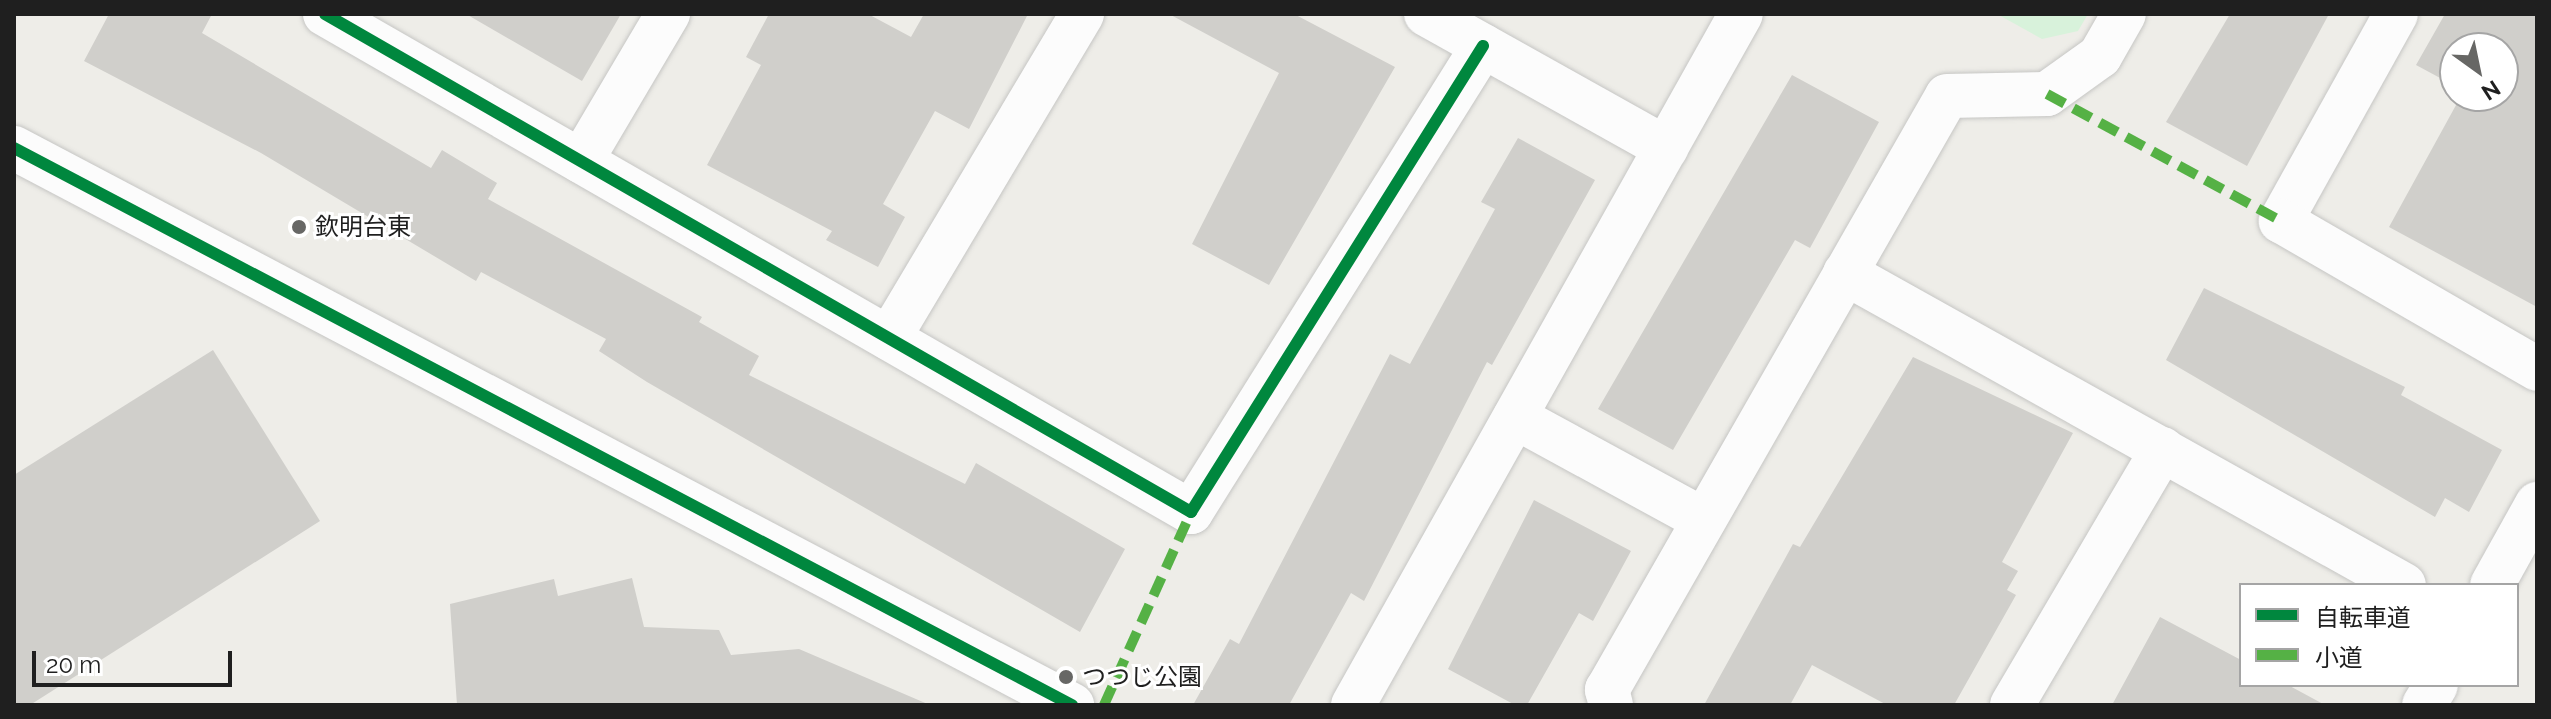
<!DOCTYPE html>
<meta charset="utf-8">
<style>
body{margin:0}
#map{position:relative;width:2551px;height:719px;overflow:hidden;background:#eeede8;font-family:Raleway,"Noto Sans JP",sans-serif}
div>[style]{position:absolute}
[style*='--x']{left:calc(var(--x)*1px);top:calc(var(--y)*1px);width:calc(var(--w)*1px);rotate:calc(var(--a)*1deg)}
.park>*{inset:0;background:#d8f2db}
.building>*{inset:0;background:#d0cfcb}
.roads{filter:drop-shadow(0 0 2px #c6c6c4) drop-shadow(0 0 2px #c6c6c4)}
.minor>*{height:44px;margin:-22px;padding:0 22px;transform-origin:22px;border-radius:22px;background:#fcfcfc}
.tertiary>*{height:44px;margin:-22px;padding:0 22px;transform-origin:22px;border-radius:22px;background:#fcfcfc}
.quiet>*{height:10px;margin-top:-5px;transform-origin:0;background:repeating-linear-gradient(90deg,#55b145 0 20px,transparent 0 30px)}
.cycleway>*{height:12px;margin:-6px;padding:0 6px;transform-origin:6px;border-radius:6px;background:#00873e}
.dots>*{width:22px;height:22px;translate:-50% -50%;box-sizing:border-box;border:4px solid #fff;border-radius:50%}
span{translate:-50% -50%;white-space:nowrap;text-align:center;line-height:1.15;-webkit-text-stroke:6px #fff;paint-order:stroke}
.poi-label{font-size:24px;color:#1f1f1f}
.left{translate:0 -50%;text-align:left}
.frame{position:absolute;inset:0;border:16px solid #1f1f1f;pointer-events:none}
.legend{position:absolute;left:2239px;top:583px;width:280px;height:104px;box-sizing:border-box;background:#fff;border:2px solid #a5a5a5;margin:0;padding:10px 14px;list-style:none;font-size:24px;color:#1f1f1f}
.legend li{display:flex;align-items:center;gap:16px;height:40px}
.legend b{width:40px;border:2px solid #a5a5a5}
.north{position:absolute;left:2439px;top:32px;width:80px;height:80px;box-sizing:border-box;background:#fff;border:2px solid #a5a5a5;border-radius:50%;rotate:147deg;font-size:22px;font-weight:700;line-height:32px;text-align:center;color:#1f1f1f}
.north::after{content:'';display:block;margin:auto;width:28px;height:36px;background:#676765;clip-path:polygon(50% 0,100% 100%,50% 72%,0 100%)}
.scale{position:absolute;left:32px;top:651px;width:200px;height:36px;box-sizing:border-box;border:4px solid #1f1f1f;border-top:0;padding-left:10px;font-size:24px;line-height:28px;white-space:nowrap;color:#1f1f1f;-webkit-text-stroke:6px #fff;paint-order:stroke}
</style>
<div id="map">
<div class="park">
<i style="clip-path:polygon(1997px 14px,2088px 14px,2078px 31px,2042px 39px)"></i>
</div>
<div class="building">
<i style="clip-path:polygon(109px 14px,212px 14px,202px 33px,431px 168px,442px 150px,497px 183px,488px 199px,702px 317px,699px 322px,759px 356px,749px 375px,965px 484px,976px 463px,1125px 549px,1080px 632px,647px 382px,599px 351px,606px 339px,481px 272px,476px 281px,261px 153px,84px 61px)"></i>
<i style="clip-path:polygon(466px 14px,621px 14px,582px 81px)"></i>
<i style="clip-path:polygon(769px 14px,868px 14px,911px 37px,924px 14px,1028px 14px,969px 129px,935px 111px,883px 204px,905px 217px,878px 267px,826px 240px,832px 231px,707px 165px,761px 65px,746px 57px)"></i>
<i style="clip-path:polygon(1169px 14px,1294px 14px,1395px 67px,1269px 285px,1192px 244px,1279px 73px)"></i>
<i style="clip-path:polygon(2230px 14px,2329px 14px,2247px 166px,2166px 122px)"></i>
<i style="clip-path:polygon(2445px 14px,2537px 14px,2537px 307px,2389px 227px,2461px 96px,2503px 96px,2503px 48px,2455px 48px,2455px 86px,2416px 65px)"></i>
<i style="clip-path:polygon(1792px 75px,1879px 122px,1810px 248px,1795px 240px,1673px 450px,1598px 409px)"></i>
<i style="clip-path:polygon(1518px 138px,1595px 180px,1492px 365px,1487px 362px,1364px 601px,1351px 593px,1289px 705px,1193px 705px,1230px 639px,1239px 644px,1390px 354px,1410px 364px,1495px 209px,1481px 202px)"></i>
<i style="clip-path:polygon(2204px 288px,2405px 387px,2401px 395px,2502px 450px,2469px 512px,2445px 498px,2435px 517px,2166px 360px)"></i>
<i style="clip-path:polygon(213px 350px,320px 521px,30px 705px,14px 705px,14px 475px)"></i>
<i style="clip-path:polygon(1913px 357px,2073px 433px,2002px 562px,2018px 571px,2007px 590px,2016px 595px,1954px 705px,1887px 705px,1812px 665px,1790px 705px,1704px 705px,1793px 544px,1800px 547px)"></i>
<i style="clip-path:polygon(1534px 500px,1631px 551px,1593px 621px,1579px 613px,1527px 705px,1515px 705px,1448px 669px)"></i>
<i style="clip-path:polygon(632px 578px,644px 627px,719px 630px,731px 655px,799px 649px,930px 705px,457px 705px,450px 604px,554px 579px,558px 596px)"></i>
<i style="clip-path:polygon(2160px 617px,2241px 660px,2241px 685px,2288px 685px,2325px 705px,2112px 705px)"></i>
</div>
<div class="roads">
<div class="minor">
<i style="--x:325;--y:14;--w:999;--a:29.9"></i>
<i style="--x:1191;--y:512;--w:550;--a:-57.93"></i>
<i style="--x:1426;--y:14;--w:275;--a:29.2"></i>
<i style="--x:2396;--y:14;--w:237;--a:119.1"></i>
<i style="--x:2281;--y:221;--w:296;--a:30"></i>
<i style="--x:581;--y:161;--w:171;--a:-59.4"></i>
<i style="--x:1845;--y:273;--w:640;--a:29.17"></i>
<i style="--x:889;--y:338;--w:377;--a:-59.2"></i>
<i style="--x:1515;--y:417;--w:215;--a:28.6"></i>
<i style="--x:2492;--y:585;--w:93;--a:-60.9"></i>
<i style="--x:1353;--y:705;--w:792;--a:-60.69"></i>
<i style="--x:1611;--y:705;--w:16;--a:-105"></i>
<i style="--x:1607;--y:690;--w:684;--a:-60.21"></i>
<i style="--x:1947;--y:96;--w:100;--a:-1.1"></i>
<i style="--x:2047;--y:94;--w:65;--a:-35.6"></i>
<i style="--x:2100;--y:56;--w:48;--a:-60.3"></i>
<i style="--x:2012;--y:705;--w:297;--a:-59.5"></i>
<i style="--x:2424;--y:705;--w:23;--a:-59"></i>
</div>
<div class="tertiary">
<i style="--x:14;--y:148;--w:1196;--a:27.77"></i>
</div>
</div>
<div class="quiet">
<i style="--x:2047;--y:94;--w:266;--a:28.5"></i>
<i style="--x:1104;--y:705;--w:212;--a:-65.7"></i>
</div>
<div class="cycleway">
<i style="--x:325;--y:14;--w:999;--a:29.9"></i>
<i style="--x:1191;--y:512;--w:550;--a:-57.93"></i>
<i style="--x:14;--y:148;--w:1196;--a:27.77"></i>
</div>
<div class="dots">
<i style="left:299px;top:227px;background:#676765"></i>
<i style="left:1066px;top:677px;background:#676765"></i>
</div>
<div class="poi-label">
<span class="left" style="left:315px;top:227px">欽明台東</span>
<span class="left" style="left:1082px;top:677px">つつじ公園</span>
</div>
<div class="frame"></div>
<ul class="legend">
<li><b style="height:10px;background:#00873e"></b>自転車道</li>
<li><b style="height:10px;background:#55b145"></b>小道</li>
</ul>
<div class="north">N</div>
<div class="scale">20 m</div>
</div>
